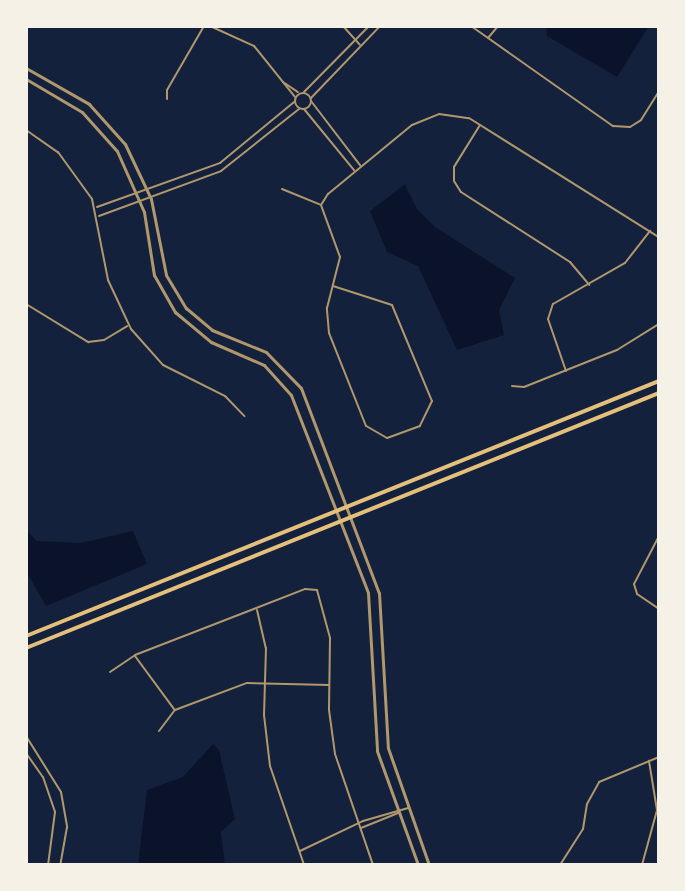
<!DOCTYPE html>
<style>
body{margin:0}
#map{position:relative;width:685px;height:891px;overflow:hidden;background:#14213d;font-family:Commissioner,sans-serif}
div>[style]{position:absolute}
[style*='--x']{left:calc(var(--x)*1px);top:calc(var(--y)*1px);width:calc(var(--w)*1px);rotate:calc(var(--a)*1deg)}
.water>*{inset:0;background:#0b132b}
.minor>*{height:2px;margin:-1px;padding:0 1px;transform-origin:1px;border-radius:1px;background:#b1986c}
.minor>.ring{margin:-1px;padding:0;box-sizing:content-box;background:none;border:2px solid #b1986c;border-radius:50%}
.tertiary>*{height:3px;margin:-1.5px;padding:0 1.5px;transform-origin:1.5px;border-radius:1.5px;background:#b1986c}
.secondary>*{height:4px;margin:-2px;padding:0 2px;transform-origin:2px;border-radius:2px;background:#e5c07b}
span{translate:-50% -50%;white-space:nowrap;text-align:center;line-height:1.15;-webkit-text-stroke:7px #f6f1e7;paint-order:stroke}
.frame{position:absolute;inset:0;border:28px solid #f6f1e7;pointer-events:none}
</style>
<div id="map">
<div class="water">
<i style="clip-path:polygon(546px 26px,649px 26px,617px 77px,547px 36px)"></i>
<i style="clip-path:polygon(405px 184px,417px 209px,435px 227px,515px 278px,499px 310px,504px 335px,457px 350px,418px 266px,387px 252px,370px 211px)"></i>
<i style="clip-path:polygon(26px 530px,37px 541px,81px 543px,133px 531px,147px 564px,46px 606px,26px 571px)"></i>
<i style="clip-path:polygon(213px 744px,219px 750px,235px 819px,221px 832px,225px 865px,138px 865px,147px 790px,183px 777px)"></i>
</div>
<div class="minor">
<i style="--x:210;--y:26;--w:48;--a:24.4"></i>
<i style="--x:254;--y:46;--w:65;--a:51.2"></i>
<i style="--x:343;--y:26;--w:25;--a:48"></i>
<i style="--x:471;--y:26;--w:174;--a:35.2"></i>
<i style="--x:613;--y:126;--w:17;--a:3"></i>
<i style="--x:630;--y:127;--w:13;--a:-32"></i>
<i style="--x:641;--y:120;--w:34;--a:-58"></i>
<i style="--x:488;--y:38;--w:16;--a:-50"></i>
<i style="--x:283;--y:82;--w:18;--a:34"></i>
<i style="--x:304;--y:92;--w:93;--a:-45.4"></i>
<i class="ring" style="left:295px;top:93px;width:14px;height:14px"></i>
<i style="--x:311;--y:98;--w:100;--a:-46.2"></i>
<i style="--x:167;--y:99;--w:9;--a:-90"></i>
<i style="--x:167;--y:90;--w:74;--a:-60"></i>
<i style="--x:311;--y:101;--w:81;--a:52.6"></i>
<i style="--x:304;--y:109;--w:79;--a:50.7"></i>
<i style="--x:480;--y:125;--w:49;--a:121.8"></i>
<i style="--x:454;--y:167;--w:14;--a:90"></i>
<i style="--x:454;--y:181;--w:13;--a:58"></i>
<i style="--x:461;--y:192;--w:130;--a:32.7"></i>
<i style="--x:570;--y:262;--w:30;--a:50"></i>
<i style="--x:26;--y:130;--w:39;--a:35"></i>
<i style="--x:58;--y:152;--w:58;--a:54.1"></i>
<i style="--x:92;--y:199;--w:83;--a:78.8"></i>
<i style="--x:108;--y:280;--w:54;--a:64.9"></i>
<i style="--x:131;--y:329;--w:48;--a:48.4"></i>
<i style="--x:163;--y:365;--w:69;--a:26.6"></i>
<i style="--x:225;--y:396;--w:28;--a:46"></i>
<i style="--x:282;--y:189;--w:42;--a:22.3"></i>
<i style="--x:97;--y:207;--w:131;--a:-19.7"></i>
<i style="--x:220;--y:163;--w:96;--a:-39.5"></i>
<i style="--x:99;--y:216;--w:130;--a:-20.2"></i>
<i style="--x:221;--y:171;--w:100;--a:-38.5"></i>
<i style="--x:333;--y:286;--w:62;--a:17.9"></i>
<i style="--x:392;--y:305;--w:104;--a:67.4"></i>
<i style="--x:432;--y:401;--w:28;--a:116"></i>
<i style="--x:420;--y:426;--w:35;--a:160"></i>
<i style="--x:387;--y:438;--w:24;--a:-150"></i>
<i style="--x:366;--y:426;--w:100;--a:-111.7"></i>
<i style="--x:329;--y:333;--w:25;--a:-95"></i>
<i style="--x:327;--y:308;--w:53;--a:-75.7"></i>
<i style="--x:340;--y:257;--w:55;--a:-110.1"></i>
<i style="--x:321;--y:205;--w:13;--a:-58"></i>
<i style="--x:328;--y:194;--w:109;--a:-39.4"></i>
<i style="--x:412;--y:125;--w:29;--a:-22"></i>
<i style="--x:439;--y:114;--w:30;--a:8"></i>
<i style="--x:469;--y:118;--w:224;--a:32.1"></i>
<i style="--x:26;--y:304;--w:73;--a:31.5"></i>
<i style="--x:88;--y:342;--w:16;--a:-7"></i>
<i style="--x:104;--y:340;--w:27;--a:-31"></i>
<i style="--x:566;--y:371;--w:55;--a:-109.1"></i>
<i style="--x:548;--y:319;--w:16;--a:-72"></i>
<i style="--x:553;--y:304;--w:83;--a:-29.7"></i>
<i style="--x:625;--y:263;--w:41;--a:-52"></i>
<i style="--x:512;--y:386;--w:12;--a:5"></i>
<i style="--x:524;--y:387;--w:100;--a:-21.7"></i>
<i style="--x:617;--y:350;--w:49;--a:-31.8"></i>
<i style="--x:659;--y:536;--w:54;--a:117.5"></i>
<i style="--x:634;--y:584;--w:10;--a:73"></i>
<i style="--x:637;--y:594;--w:27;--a:34"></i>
<i style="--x:257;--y:610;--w:39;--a:77"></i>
<i style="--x:266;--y:648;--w:67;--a:91.7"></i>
<i style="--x:264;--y:715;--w:51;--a:83.3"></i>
<i style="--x:270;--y:766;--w:105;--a:71"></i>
<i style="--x:135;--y:656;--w:66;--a:53.7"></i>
<i style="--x:110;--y:672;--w:30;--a:-34"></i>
<i style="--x:135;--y:655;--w:182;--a:-21.2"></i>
<i style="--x:305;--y:589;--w:12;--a:5"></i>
<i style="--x:317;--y:590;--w:50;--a:74.8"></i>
<i style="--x:330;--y:638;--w:72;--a:90.8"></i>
<i style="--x:329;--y:710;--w:44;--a:82.2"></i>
<i style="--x:335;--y:754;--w:117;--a:71.1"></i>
<i style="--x:159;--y:731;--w:26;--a:-53"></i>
<i style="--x:175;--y:710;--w:77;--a:-20.6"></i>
<i style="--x:247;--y:683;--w:82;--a:1.4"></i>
<i style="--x:26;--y:736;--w:66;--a:58"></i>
<i style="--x:61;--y:792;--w:36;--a:80"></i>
<i style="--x:67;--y:827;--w:39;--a:100"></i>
<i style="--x:26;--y:753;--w:29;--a:55"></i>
<i style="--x:43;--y:777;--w:37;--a:71"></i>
<i style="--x:55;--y:812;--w:53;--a:97.5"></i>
<i style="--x:361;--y:828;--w:40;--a:-22"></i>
<i style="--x:300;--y:851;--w:70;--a:-25.5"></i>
<i style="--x:363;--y:821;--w:47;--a:-16.1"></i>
<i style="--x:560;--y:865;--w:43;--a:-57.4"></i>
<i style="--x:583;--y:829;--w:25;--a:-81"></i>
<i style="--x:587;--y:804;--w:25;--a:-61"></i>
<i style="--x:599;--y:782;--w:65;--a:-22.6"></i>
<i style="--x:642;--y:865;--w:57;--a:-74.7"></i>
<i style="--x:657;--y:810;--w:50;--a:-99.3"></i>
</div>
<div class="tertiary">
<i style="--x:26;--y:68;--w:73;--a:29.7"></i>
<i style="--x:89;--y:104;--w:54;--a:48"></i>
<i style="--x:125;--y:144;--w:61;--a:64.7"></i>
<i style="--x:151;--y:199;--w:77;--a:78.8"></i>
<i style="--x:166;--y:275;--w:39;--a:59"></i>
<i style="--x:186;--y:308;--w:34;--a:40"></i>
<i style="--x:212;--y:330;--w:58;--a:22.2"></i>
<i style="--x:266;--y:352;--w:50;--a:45.8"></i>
<i style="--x:301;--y:388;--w:219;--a:69.2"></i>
<i style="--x:379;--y:593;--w:155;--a:86.7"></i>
<i style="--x:388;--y:748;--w:124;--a:70.7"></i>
<i style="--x:26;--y:79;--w:65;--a:30.5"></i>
<i style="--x:82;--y:112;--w:52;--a:48.1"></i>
<i style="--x:117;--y:151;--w:67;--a:66.1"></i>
<i style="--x:144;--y:212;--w:64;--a:81"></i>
<i style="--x:154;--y:275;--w:43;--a:60.4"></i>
<i style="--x:175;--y:312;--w:47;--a:39.8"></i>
<i style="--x:211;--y:342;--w:58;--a:23.5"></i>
<i style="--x:264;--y:365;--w:40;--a:48"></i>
<i style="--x:291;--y:395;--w:212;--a:68.7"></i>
<i style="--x:368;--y:593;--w:158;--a:86.7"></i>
<i style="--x:377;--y:751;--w:121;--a:70.2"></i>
</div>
<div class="secondary">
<i style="--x:26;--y:636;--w:682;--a:-21.94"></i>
<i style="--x:26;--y:648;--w:682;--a:-21.94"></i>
</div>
<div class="frame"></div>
</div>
